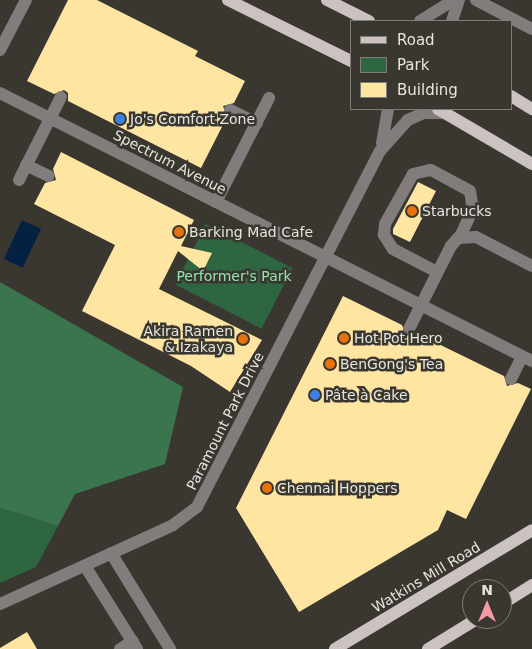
<!DOCTYPE html>
<meta charset="utf-8">
<style>
body{margin:0}
#map{position:relative;width:532px;height:649px;overflow:hidden;background:#3a3730;font-family:"DejaVu Sans",sans-serif}
div>[style]{position:absolute}
[style*='--x']{left:calc(var(--x)*1px);top:calc(var(--y)*1px);width:calc(var(--w)*1px);rotate:calc(var(--a)*1deg)}
.green>*{inset:0;background:#2f6642;transform-origin:0 0}
.forest>*{inset:0;background:#3a754e}
.water>*{inset:0;background:#042142;transform-origin:0 0}
.building>*{inset:0;background:#fee5a2}
.minor>*{height:12px;margin:-6px;padding:0 6px;transform-origin:6px;border-radius:6px;background:#827d7c}
.major>*{height:12px;margin:-6px;padding:0 6px;transform-origin:6px;border-radius:6px;background:#ccc2c1}
.dots>*{width:14px;height:14px;translate:-50% -50%;box-sizing:border-box;border:2px solid #3a3730;border-radius:50%}
span{translate:-50% -50%;white-space:nowrap;text-align:center;line-height:1.15;-webkit-text-stroke:5px #3a3730;paint-order:stroke}
.poi-label{font-size:14px;color:#e7e5e0}
.left{translate:0 -50%;text-align:left}
.right{translate:-100% -50%;text-align:right}
.street-label{font-size:14px;color:#e7e5e0}
.park-label{font-size:14px;color:#90e6ab}
.legend{position:absolute;left:350px;top:20px;width:162px;height:90px;box-sizing:border-box;background:#3a3730;border:1px solid #7f7d76;margin:0;padding:6px 9px;list-style:none;font-size:15px;color:#e7e5e0}
.legend li{display:flex;align-items:center;gap:10px;height:25px}
.legend b{width:25px;border:1px solid #7f7d76}
.north{position:absolute;left:462px;top:579px;width:50px;height:50px;box-sizing:border-box;background:#3a3730;border:1px solid #7f7d76;border-radius:50%;rotate:0deg;font-size:14px;font-weight:700;line-height:20px;text-align:center;color:#e7e5e0}
.north::after{content:'';display:block;margin:auto;width:18px;height:22px;background:#f49aa6;clip-path:polygon(50% 0,100% 100%,50% 72%,0 100%)}
</style>
<div id="map">
<div class="green">
<i style="left:206px;top:224px;width:97px;height:68px;rotate:27deg"></i>
<i style="clip-path:polygon(0 508px,58px 526px,36px 567px,0 583px)"></i>
</div>
<div class="forest">
<i style="clip-path:polygon(0 282px,183px 387px,165px 464px,75px 494px,58px 526px,0 508px)"></i>
</div>
<div class="water">
<i style="left:22px;top:220px;width:21px;height:43px;rotate:25deg"></i>
</div>
<div class="building">
<i style="clip-path:polygon(68px 0,97px 0,198px 51px,195px 56px,245px 81px,234px 103px,223px 106px,227px 117px,201px 168px,68px 101px,68px 93px,64px 90px,54px 94px,27px 81px)"></i>
<i style="clip-path:polygon(61px 152px,194px 220px,181px 246px,212px 253px,203px 271px,178px 251px,159px 289px,262px 340px,230px 392px,191px 366px,82px 311px,115px 245px,34px 204px,45px 183px,56px 180px,53px 169px)"></i>
<i style="clip-path:polygon(418px 182px,436px 191px,410px 242px,393px 234px,393px 229px)"></i>
<i style="clip-path:polygon(343px 296px,402px 325px,406px 336px,416px 333px,504px 376px,507px 386px,518px 383px,531px 389px,466px 519px,447px 510px,438px 530px,299px 612px,236px 508px)"></i>
<i style="clip-path:polygon(27px 632px,37px 649px,0 649px,0 648px)"></i>
</div>
<div class="minor">
<i style="--x:476;--y:0;--w:63;--a:27.4"></i>
<i style="--x:420;--y:21;--w:40;--a:-32"></i>
<i style="--x:452;--y:21;--w:22;--a:-72"></i>
<i style="--x:0;--y:50;--w:56;--a:-62.5"></i>
<i style="--x:0;--y:93;--w:596;--a:26.74"></i>
<i style="--x:230;--y:110;--w:30;--a:26"></i>
<i style="--x:382;--y:143;--w:35;--a:-80"></i>
<i style="--x:26;--y:165;--w:25;--a:26"></i>
<i style="--x:19;--y:180;--w:93;--a:-63.2"></i>
<i style="--x:216;--y:202;--w:117;--a:-63"></i>
<i style="--x:437;--y:272;--w:50;--a:-152.4"></i>
<i style="--x:393;--y:249;--w:17;--a:-123"></i>
<i style="--x:384;--y:235;--w:11;--a:-85"></i>
<i style="--x:385;--y:224;--w:57;--a:-60.8"></i>
<i style="--x:413;--y:174;--w:18;--a:-13"></i>
<i style="--x:431;--y:170;--w:44;--a:28.3"></i>
<i style="--x:470;--y:191;--w:18;--a:81"></i>
<i style="--x:473;--y:209;--w:31;--a:115"></i>
<i style="--x:409;--y:329;--w:93;--a:-63.2"></i>
<i style="--x:451;--y:246;--w:11;--a:-49"></i>
<i style="--x:458;--y:238;--w:18;--a:-3"></i>
<i style="--x:476;--y:237;--w:63;--a:27.4"></i>
<i style="--x:511;--y:379;--w:25;--a:-64"></i>
<i style="--x:111;--y:553;--w:113;--a:58.4"></i>
<i style="--x:85;--y:566;--w:98;--a:57.9"></i>
<i style="--x:0;--y:604;--w:190;--a:-24.5"></i>
<i style="--x:173;--y:525;--w:30;--a:-37"></i>
<i style="--x:197;--y:507;--w:400;--a:-62.8"></i>
<i style="--x:380;--y:151;--w:42;--a:-47.9"></i>
<i style="--x:408;--y:120;--w:17;--a:-24"></i>
<i style="--x:424;--y:113;--w:22;--a:0"></i>
<i style="--x:120;--y:649;--w:15;--a:-32"></i>
</div>
<div class="major">
<i style="--x:228;--y:0;--w:137;--a:26.4"></i>
<i style="--x:327;--y:0;--w:47;--a:26.6"></i>
<i style="--x:511;--y:96;--w:25;--a:32"></i>
<i style="--x:438;--y:109;--w:109;--a:30.3"></i>
<i style="--x:502;--y:604;--w:36;--a:-32"></i>
<i style="--x:335;--y:649;--w:230;--a:-31.1"></i>
<i style="--x:428;--y:649;--w:57;--a:-31.5"></i>
</div>
<div class="dots">
<i style="left:120px;top:119px;background:#3f7fe0"></i>
<i style="left:412px;top:211px;background:#e8710a"></i>
<i style="left:179px;top:232px;background:#e8710a"></i>
<i style="left:344px;top:338px;background:#e8710a"></i>
<i style="left:243px;top:339px;background:#e8710a"></i>
<i style="left:330px;top:364px;background:#e8710a"></i>
<i style="left:315px;top:395px;background:#3f7fe0"></i>
<i style="left:267px;top:488px;background:#e8710a"></i>
</div>
<div class="poi-label">
<span class="left" style="left:130px;top:119px">Jo's Comfort Zone</span>
<span class="left" style="left:422px;top:211px">Starbucks</span>
<span class="left" style="left:189px;top:232px">Barking Mad Cafe</span>
<span class="right" style="left:233px;top:339px">Akira Ramen<br>&amp; Izakaya</span>
<span class="left" style="left:354px;top:338px">Hot Pot Hero</span>
<span class="left" style="left:340px;top:364px">BenGong's Tea</span>
<span class="left" style="left:325px;top:395px">Pâte à Cake</span>
<span class="left" style="left:277px;top:488px">Chennai Hoppers</span>
</div>
<div class="street-label">
<span style="left:170px;top:162px;rotate:27deg">Spectrum Avenue</span>
<span style="left:225px;top:421px;rotate:-63deg">Paramount Park Drive</span>
<span style="left:426px;top:577px;rotate:-31deg">Watkins Mill Road</span>
</div>
<div class="park-label">
<span style="left:234px;top:276px">Performer's Park</span>
</div>
<ul class="legend">
<li><b style="height:6px;background:#ccc2c1"></b>Road</li>
<li><b style="height:14px;background:#2f6642"></b>Park</li>
<li><b style="height:14px;background:#fee5a2"></b>Building</li>
</ul>
<div class="north">N</div>
</div>
